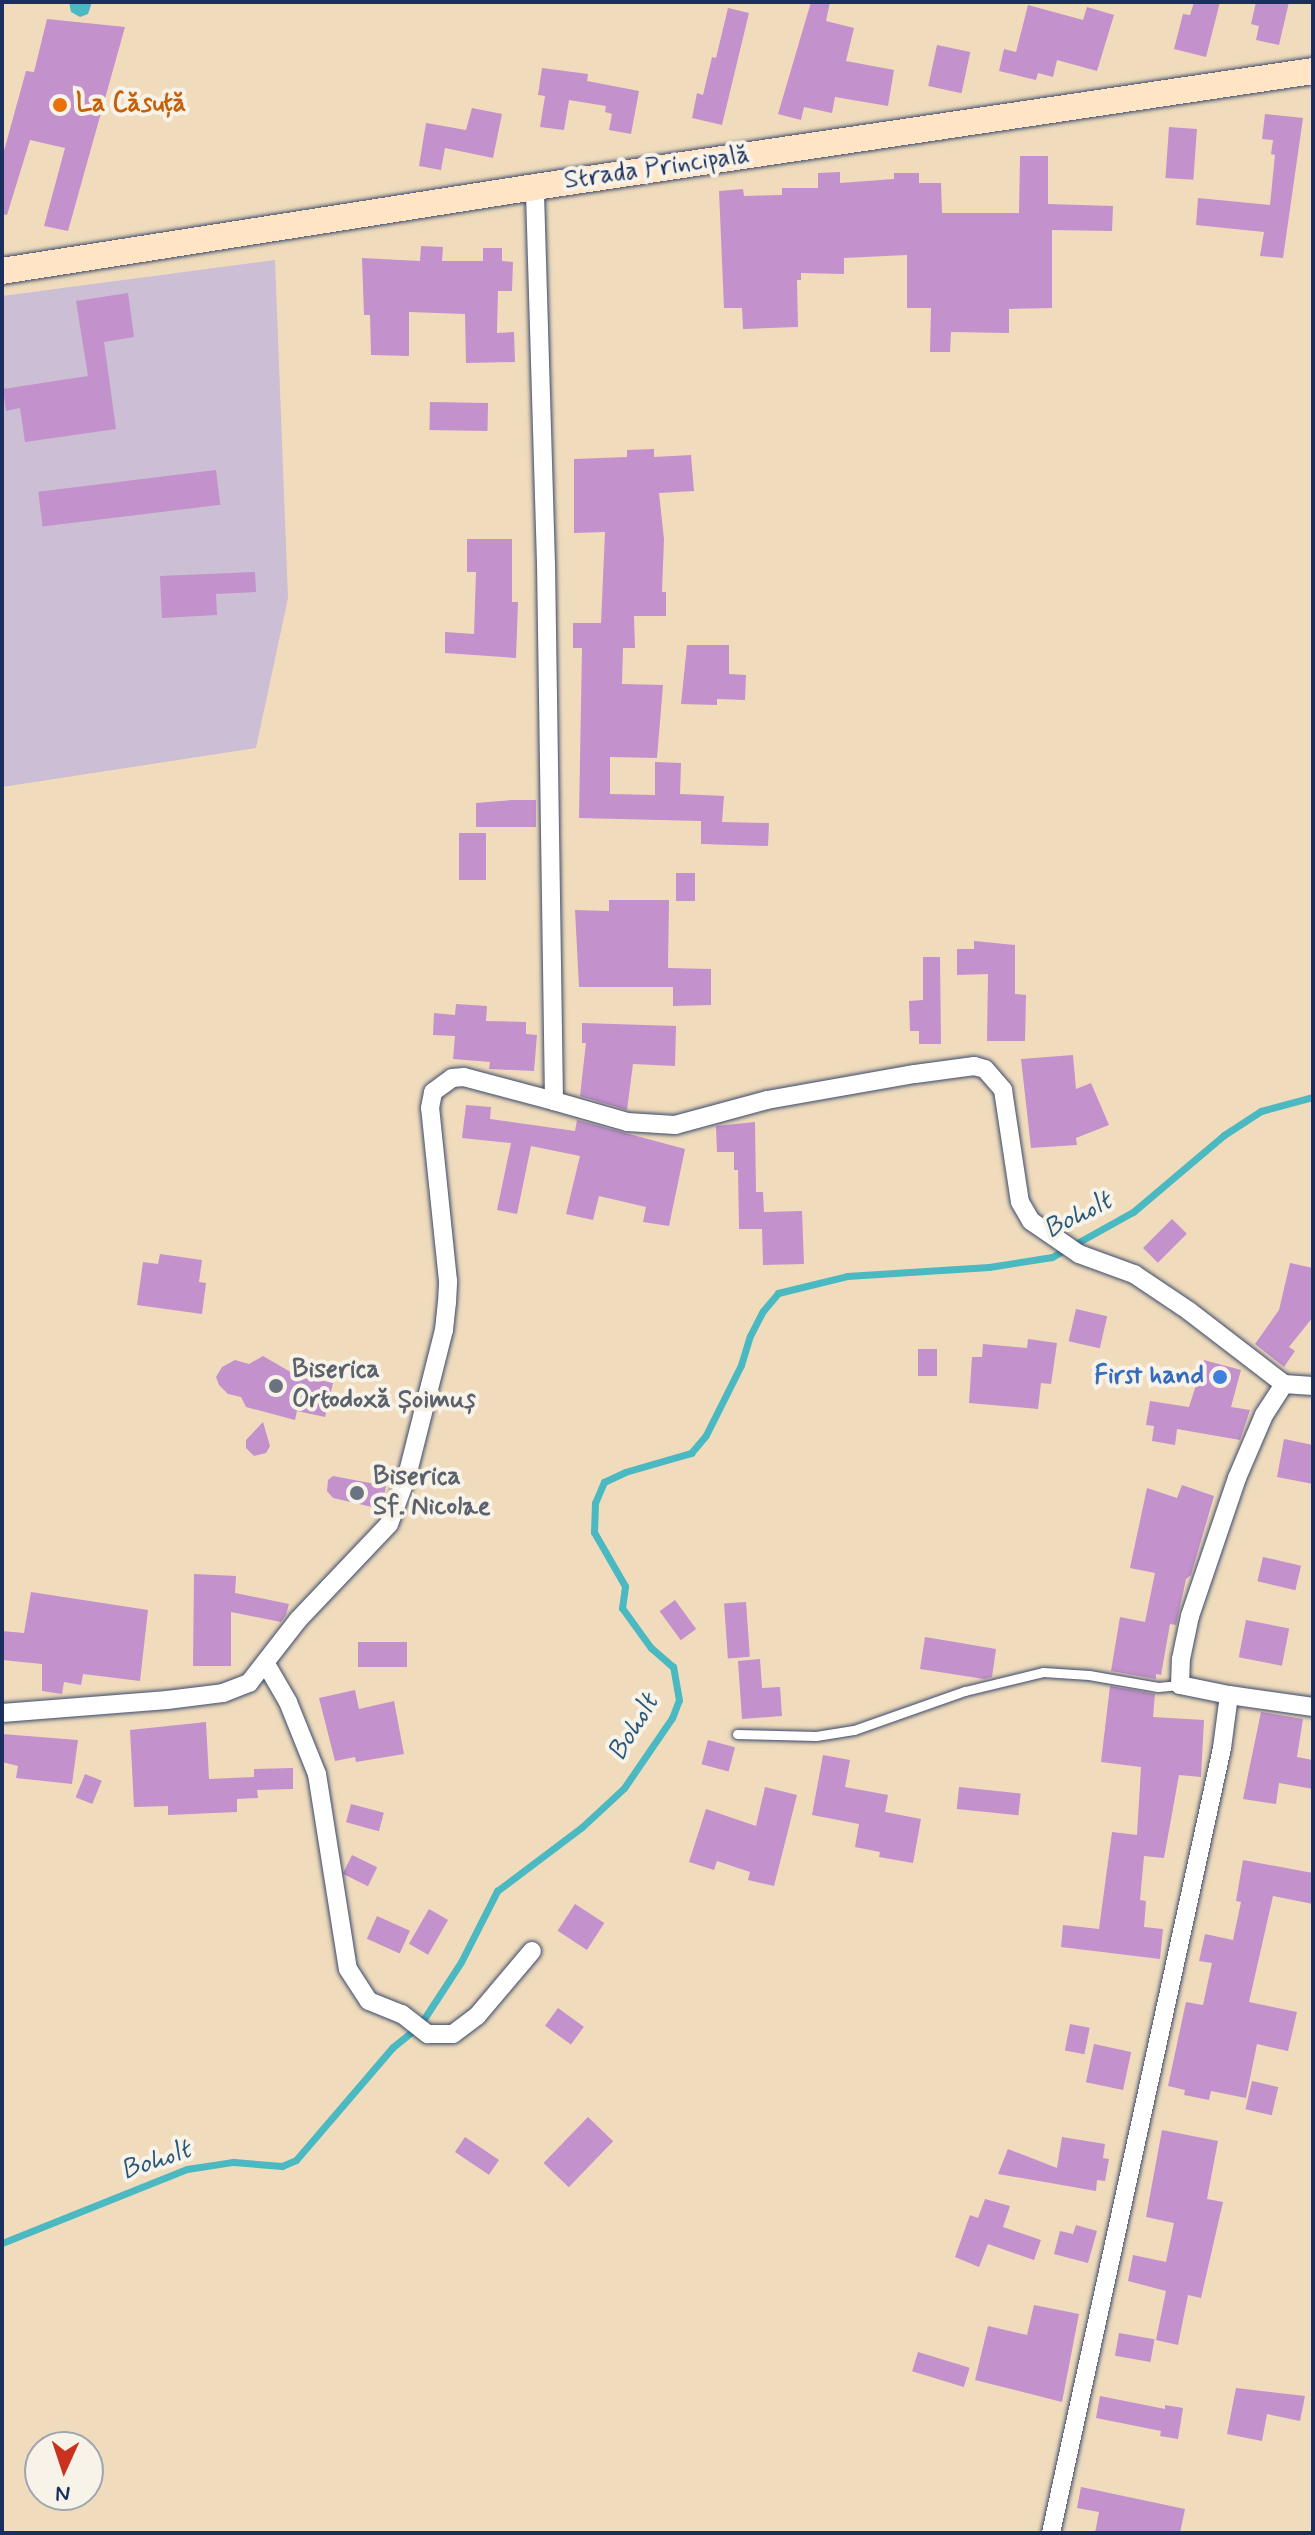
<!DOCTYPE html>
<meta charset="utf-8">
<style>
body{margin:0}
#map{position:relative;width:1315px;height:2535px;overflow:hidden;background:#f0dcbc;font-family:Mynerve,sans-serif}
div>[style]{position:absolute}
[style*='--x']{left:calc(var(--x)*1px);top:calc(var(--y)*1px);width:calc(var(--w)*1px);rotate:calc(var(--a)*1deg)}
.industrial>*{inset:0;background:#ccbed4}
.water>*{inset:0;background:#4ab9c1}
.stream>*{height:7px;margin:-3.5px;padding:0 3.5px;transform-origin:3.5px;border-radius:3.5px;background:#4ab9c1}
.building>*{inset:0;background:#c391cb;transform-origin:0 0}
.roads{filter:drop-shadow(0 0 2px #3b496c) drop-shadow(0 0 2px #3b496c)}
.service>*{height:9px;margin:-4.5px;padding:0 4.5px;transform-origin:4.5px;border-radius:4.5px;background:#fff}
.minor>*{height:18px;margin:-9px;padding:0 9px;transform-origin:9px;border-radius:9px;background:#fff}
.secondary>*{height:26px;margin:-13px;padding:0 13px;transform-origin:13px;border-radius:13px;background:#ffe4c6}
.dots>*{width:22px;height:22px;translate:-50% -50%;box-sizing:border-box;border:4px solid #f7f3e8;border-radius:50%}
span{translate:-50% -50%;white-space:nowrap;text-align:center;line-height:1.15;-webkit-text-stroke:8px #f7f3e8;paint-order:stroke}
.food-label{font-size:26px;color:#c56008;font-weight:700}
.left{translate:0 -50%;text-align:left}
.street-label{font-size:26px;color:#1b2f5e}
.worship-label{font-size:26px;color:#5b616d;font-weight:700}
.shop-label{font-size:26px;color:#366cbe;font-weight:700}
.right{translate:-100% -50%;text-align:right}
.water-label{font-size:28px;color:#29587c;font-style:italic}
.frame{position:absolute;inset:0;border:4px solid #1b2f5e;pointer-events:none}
.north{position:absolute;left:24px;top:2431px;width:80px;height:80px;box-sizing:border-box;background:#f7f3e8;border:2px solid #9fa5b1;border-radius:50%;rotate:183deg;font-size:22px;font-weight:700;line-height:32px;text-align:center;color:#1b2f5e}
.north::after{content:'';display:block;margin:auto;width:28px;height:36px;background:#c8321e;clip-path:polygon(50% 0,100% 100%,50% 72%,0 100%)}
</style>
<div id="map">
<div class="industrial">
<i style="clip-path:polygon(275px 260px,288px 598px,256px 748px,2px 787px,2px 296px)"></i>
</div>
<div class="water">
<i style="clip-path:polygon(69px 2px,92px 2px,88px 14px,80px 17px,71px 12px)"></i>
</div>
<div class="stream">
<i style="--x:2;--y:2243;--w:199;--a:-21.8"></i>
<i style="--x:187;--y:2169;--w:47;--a:-8.7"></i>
<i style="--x:233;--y:2162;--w:49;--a:4.7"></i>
<i style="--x:282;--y:2166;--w:15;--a:-23"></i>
<i style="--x:296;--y:2160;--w:149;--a:-49.4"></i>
<i style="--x:393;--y:2047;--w:35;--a:-39"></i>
<i style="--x:420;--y:2025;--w:75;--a:-56.9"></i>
<i style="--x:461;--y:1962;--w:80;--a:-63.1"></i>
<i style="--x:497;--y:1891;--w:106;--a:-37"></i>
<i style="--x:582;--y:1827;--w:57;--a:-42.9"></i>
<i style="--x:624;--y:1788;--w:85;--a:-55.6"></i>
<i style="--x:672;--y:1718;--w:19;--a:-69"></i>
<i style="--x:679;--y:1700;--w:34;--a:-100"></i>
<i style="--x:673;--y:1667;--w:29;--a:-139"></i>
<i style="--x:651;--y:1648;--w:49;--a:-125.9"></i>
<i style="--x:622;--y:1608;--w:22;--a:-82"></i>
<i style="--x:625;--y:1586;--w:62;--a:-119.9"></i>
<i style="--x:594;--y:1532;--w:29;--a:-88"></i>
<i style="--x:595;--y:1503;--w:23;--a:-67"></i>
<i style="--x:604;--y:1482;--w:23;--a:-25"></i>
<i style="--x:625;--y:1472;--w:69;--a:-16.1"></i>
<i style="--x:691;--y:1453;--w:23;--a:-50"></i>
<i style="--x:706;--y:1435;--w:78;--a:-63.4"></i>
<i style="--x:741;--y:1365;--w:30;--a:-73"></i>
<i style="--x:750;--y:1336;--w:28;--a:-63"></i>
<i style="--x:763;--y:1311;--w:23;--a:-50"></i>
<i style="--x:778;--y:1293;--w:71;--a:-13.8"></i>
<i style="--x:847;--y:1276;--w:142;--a:-3.6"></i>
<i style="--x:989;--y:1267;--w:64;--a:-9"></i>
<i style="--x:1052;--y:1257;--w:93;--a:-29.1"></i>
<i style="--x:1133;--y:1212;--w:119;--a:-40.2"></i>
<i style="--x:1224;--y:1135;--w:44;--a:-33"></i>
<i style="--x:1261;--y:1111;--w:54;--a:-15.1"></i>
</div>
<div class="building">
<i style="clip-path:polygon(811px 2px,830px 2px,826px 21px,854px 28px,846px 61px,894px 70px,888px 106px,835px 97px,832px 113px,804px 107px,801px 120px,778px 114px)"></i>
<i style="clip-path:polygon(1194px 2px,1220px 2px,1206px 57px,1174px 49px,1183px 14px,1190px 15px)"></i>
<i style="clip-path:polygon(1256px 2px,1289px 2px,1279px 45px,1256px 40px,1259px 26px,1251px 24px)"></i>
<i style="clip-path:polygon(1028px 5px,1083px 20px,1087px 7px,1114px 15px,1097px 71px,1057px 60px,1053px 77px,1038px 73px,1036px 80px,999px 71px,1004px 49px,1016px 52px)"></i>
<i style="clip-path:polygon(728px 8px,749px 13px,722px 125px,692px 118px,697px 93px,703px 95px,712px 57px,716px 58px)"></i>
<i style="clip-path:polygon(47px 19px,125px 27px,68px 231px,44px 226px,65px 148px,30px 140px,7px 215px,2px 214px,2px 158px,26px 71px,34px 72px)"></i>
<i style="left:937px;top:45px;width:34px;height:42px;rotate:12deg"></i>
<i style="clip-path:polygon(542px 68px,588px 74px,587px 81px,639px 91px,631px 134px,609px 130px,612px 114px,605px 112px,606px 106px,569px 100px,564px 130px,540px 127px,545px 96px,538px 95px)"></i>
<i style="clip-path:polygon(472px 108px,502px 114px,493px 158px,445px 148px,441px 170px,419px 166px,426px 123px,466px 130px)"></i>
<i style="clip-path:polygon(1265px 114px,1303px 118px,1283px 258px,1260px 256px,1264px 232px,1196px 225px,1198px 198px,1270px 205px,1275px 155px,1271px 154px,1273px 140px,1262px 139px)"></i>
<i style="left:1169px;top:127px;width:28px;height:51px;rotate:4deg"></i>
<i style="clip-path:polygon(1020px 156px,1048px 156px,1048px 204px,1113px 206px,1112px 231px,1052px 230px,1052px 308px,1009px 309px,1009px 333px,951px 332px,950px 352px,930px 352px,931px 308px,907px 308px,907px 255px,844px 258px,844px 274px,801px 273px,801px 280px,797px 280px,798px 327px,743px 329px,742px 308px,724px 308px,719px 191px,743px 189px,744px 196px,782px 195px,782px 188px,818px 188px,818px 173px,840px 172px,840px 183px,894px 179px,894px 173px,919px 173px,919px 183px,941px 183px,942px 213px,1019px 213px)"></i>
<i style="clip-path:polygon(421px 246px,443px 247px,442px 261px,483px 261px,483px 248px,502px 248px,502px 261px,513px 262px,512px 291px,498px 291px,497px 333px,514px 332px,515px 362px,466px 363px,465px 314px,409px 312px,409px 356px,371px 355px,370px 315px,364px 315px,362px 258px,420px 261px)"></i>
<i style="clip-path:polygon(128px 293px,134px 337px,104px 342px,116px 429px,25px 442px,20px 408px,6px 411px,3px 389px,88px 376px,76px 301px)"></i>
<i style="left:430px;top:402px;width:58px;height:28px;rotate:1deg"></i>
<i style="clip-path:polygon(654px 449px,654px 457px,691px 455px,694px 491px,659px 493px,664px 539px,662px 592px,666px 592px,666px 616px,634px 616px,635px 648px,623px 648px,622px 684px,663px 685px,657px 758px,610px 757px,610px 794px,655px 795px,655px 762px,681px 763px,680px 794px,724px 796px,722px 822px,769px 823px,768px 846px,701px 844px,701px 821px,579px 818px,582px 648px,573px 648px,573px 623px,601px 623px,605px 532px,574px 533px,574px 459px,627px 457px,627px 450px)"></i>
<i style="left:216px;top:470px;width:35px;height:179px;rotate:83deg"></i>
<i style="clip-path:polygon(467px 539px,512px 539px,512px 602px,518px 602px,516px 658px,445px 653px,445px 632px,474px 634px,476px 572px,467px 572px)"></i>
<i style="clip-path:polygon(255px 572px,256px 592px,216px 594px,217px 615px,162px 618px,160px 576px)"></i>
<i style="clip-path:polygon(687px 645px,729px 645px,729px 674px,746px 675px,745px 700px,717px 699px,717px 705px,681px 704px)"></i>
<i style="clip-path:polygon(512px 800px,536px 800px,536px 827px,476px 827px,476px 803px)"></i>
<i style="left:459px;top:833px;width:27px;height:47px"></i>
<i style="left:676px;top:873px;width:19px;height:28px"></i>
<i style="clip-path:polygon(609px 900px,669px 900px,668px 968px,711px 969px,711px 1005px,673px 1006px,673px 987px,579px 987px,575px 910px,609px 911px)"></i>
<i style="clip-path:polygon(974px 941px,1015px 945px,1015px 994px,1026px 995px,1025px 1041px,987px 1041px,988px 974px,957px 975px,957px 949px,974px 949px)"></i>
<i style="clip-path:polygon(923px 957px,940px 957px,941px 1044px,919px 1044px,919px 1031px,910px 1031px,909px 1001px,923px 1000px)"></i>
<i style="clip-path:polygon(456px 1004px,487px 1006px,486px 1021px,526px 1022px,526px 1034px,537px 1035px,534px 1071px,489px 1069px,490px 1062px,453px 1059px,455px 1036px,433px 1035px,434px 1013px,455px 1015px)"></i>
<i style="clip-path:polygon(582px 1023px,676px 1026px,675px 1066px,633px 1064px,627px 1110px,580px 1096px,586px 1043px,582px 1043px)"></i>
<i style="clip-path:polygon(1073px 1055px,1076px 1089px,1091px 1083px,1109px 1125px,1076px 1138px,1077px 1145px,1031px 1148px,1021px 1059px)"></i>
<i style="clip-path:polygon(466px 1105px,491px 1107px,490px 1119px,575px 1131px,577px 1120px,685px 1149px,669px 1226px,643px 1222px,646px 1207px,599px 1196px,593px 1220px,566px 1214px,580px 1156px,531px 1146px,517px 1214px,497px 1210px,511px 1143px,462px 1138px)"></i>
<i style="clip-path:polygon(755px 1122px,756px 1192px,763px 1192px,764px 1212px,802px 1211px,804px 1264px,763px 1265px,762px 1229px,739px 1229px,738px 1170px,734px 1170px,734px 1152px,717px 1152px,716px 1126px)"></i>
<i style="left:1172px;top:1219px;width:21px;height:41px;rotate:45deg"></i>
<i style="clip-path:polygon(160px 1254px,202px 1260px,199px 1282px,206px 1283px,202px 1314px,137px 1305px,143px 1262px,158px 1264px)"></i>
<i style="clip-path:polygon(1290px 1263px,1313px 1268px,1313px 1317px,1289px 1347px,1295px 1351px,1284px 1367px,1255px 1344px,1279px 1310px)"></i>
<i style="left:1076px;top:1309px;width:32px;height:33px;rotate:13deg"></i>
<i style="clip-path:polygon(1028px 1339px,1057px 1343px,1051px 1384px,1041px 1383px,1038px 1409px,969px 1403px,972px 1357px,982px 1357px,983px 1344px,1027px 1348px)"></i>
<i style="left:918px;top:1349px;width:19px;height:27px"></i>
<i style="clip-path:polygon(263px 1356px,294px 1374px,333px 1383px,325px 1417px,297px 1411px,295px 1420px,246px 1407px,241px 1397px,228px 1394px,219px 1385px,216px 1377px,222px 1367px,235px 1360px,249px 1364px)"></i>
<i style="clip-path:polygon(1204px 1360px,1241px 1370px,1231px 1407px,1250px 1410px,1240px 1440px,1177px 1429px,1175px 1445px,1152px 1441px,1154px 1426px,1146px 1425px,1150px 1401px,1189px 1407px)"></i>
<i style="clip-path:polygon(263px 1422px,270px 1446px,266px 1453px,254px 1456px,246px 1448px,246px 1440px)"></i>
<i style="clip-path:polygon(1284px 1439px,1313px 1445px,1313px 1484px,1277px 1477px)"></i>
<i style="clip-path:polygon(333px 1476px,386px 1486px,381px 1509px,333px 1498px,327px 1491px,328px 1480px)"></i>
<i style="clip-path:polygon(1182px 1485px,1214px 1496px,1191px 1575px,1186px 1579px,1176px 1625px,1170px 1624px,1161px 1675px,1156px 1674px,1156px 1679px,1111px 1671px,1120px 1617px,1145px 1622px,1155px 1573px,1130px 1568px,1147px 1488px,1177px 1498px)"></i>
<i style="left:1263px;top:1557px;width:39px;height:25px;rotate:13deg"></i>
<i style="clip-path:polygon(194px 1574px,236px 1576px,235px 1593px,289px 1604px,286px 1615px,281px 1622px,231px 1612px,231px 1666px,193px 1666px)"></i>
<i style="clip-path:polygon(31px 1592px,148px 1610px,140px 1681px,83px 1674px,81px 1685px,64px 1682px,62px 1694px,42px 1691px,42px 1664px,2px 1660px,2px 1631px,24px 1633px)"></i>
<i style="left:675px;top:1600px;width:36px;height:19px;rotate:54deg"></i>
<i style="left:746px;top:1602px;width:55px;height:22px;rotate:86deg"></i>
<i style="left:1246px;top:1620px;width:44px;height:38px;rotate:11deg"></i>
<i style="clip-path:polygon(925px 1637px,996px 1649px,992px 1677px,984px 1679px,920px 1669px)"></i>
<i style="left:407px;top:1642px;width:25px;height:49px;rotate:90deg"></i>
<i style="clip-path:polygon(760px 1659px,762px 1688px,780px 1687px,782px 1716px,742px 1719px,738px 1661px)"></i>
<i style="clip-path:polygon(1110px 1686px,1155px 1694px,1153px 1717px,1204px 1720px,1201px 1777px,1179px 1775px,1164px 1858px,1144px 1856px,1140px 1900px,1146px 1901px,1144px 1927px,1163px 1929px,1160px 1959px,1061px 1947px,1063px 1925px,1099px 1929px,1112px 1832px,1137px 1835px,1141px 1767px,1101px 1762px)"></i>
<i style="clip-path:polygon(355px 1690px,359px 1709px,394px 1701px,404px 1754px,356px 1762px,355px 1757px,335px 1761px,319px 1698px)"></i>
<i style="clip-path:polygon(1261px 1712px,1303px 1719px,1297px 1757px,1313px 1760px,1313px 1789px,1279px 1783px,1276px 1804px,1243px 1799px)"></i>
<i style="clip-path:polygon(206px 1722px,209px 1779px,254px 1777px,254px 1769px,293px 1768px,293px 1789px,257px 1790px,258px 1798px,237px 1799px,237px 1812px,168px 1815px,168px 1806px,134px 1807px,130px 1730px)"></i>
<i style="clip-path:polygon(2px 1734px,78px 1740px,72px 1784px,16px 1778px,18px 1766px,2px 1762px)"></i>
<i style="left:708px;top:1740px;width:28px;height:25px;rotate:15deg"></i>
<i style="clip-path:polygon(823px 1755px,850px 1760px,845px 1787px,888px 1795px,885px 1812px,921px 1819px,913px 1863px,879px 1857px,880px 1852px,855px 1847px,859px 1824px,812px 1815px)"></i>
<i style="left:85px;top:1774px;width:18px;height:25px;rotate:22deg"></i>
<i style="clip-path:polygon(765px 1787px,797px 1795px,774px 1886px,748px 1880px,750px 1872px,717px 1861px,714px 1870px,689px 1862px,706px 1809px,756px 1826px)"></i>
<i style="left:959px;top:1787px;width:62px;height:22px;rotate:6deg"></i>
<i style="left:351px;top:1804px;width:34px;height:19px;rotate:15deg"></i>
<i style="left:352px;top:1855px;width:28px;height:21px;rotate:26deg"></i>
<i style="clip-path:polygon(1243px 1860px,1313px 1873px,1313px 1904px,1273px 1896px,1249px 2002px,1297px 2012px,1288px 2051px,1257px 2044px,1246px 2098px,1211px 2091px,1209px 2100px,1184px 2095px,1185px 2090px,1168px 2086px,1186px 2002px,1203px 2005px,1212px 1963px,1199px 1961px,1205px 1934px,1233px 1940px,1241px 1902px,1236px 1901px)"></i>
<i style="left:575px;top:1904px;width:35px;height:32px;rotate:33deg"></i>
<i style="left:429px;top:1909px;width:22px;height:40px;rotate:30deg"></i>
<i style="left:377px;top:1916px;width:36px;height:25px;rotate:24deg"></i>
<i style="left:558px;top:2008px;width:32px;height:22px;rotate:36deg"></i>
<i style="left:1070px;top:2024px;width:20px;height:27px;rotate:11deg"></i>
<i style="left:1094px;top:2044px;width:38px;height:39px;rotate:12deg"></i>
<i style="left:1252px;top:2081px;width:27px;height:29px;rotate:13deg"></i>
<i style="left:588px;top:2117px;width:35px;height:64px;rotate:44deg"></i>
<i style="clip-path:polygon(1162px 2130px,1218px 2141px,1207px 2199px,1223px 2202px,1201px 2298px,1188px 2295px,1178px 2345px,1156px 2340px,1166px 2291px,1128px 2281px,1133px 2255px,1166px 2262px,1174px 2223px,1146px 2217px)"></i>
<i style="left:465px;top:2137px;width:41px;height:18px;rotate:34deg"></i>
<i style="clip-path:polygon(1062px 2137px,1105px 2144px,1103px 2158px,1109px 2159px,1105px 2181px,1097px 2180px,1096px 2191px,998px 2174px,1008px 2149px,1057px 2168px)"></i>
<i style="clip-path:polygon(985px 2199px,1010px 2206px,1003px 2227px,1041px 2240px,1034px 2260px,988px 2244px,979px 2267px,955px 2257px,970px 2215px,978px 2218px)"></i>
<i style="clip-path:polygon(1076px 2225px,1097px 2231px,1088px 2263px,1054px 2254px,1060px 2231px,1073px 2234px)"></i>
<i style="clip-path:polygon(1034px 2305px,1079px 2314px,1062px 2402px,975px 2380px,988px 2326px,1027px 2335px)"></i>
<i style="left:1119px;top:2333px;width:36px;height:23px;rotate:10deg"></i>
<i style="left:918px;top:2352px;width:54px;height:20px;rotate:17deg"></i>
<i style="clip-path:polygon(1236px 2388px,1305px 2396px,1300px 2421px,1267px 2414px,1262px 2441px,1227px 2434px)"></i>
<i style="clip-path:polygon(1100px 2396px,1165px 2409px,1165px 2405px,1183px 2408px,1178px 2439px,1160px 2436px,1161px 2431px,1096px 2418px)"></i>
<i style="clip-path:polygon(1081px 2487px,1185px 2509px,1180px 2533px,1095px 2533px,1099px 2512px,1077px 2508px)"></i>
</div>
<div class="roads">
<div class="service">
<i style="--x:737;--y:1734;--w:79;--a:1.5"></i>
<i style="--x:816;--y:1736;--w:38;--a:-9"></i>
<i style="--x:854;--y:1730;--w:118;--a:-19.4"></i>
<i style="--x:965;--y:1691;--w:80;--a:-13.7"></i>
<i style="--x:1043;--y:1672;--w:46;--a:3.7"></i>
<i style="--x:1089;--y:1675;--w:70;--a:9.9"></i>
<i style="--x:1158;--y:1687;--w:22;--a:-5"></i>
</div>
<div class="minor">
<i style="--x:554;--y:1101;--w:76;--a:16"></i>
<i style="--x:627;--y:1122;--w:48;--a:3.6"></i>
<i style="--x:675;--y:1125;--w:95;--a:-15.2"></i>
<i style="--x:767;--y:1100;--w:150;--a:-10"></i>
<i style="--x:915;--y:1074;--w:60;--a:-7.7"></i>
<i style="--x:974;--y:1066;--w:11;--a:15"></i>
<i style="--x:985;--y:1069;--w:28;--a:49"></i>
<i style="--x:1003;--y:1090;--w:113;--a:81.4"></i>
<i style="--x:1020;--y:1202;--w:22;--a:60"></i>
<i style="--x:1031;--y:1221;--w:58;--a:34.5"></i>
<i style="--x:1079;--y:1254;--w:59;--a:20"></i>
<i style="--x:1134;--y:1274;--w:66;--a:33.9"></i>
<i style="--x:1189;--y:1311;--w:120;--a:37.5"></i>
<i style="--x:1284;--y:1384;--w:29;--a:4"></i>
<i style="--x:266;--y:1664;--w:44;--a:59.9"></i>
<i style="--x:288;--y:1702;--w:78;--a:68.1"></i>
<i style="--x:317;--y:1774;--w:197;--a:81"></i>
<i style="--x:348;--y:1969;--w:38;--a:57"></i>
<i style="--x:369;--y:2001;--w:35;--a:22"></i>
<i style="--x:402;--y:2014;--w:33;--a:38"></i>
<i style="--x:428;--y:2034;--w:25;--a:0"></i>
<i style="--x:453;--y:2034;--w:30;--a:-37"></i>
<i style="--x:477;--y:2016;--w:85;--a:-49.8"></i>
<i style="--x:1229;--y:1695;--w:85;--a:8.1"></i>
<i style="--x:2;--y:1713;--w:166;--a:-4.5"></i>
<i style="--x:167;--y:1700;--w:56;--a:-7.1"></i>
<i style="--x:223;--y:1693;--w:28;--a:-21"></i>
<i style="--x:249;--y:1683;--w:80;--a:-52.1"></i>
<i style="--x:298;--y:1620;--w:132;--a:-46.5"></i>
<i style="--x:389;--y:1524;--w:51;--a:-69.4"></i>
<i style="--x:407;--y:1476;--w:151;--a:-75.8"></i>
<i style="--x:444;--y:1330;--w:27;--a:-84"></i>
<i style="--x:447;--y:1303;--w:22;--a:-87"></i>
<i style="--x:448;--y:1281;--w:174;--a:-95.9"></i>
<i style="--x:430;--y:1108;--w:16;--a:-79"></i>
<i style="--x:433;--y:1092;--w:24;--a:-36"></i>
<i style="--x:452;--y:1078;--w:12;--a:-5"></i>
<i style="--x:464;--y:1077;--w:93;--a:14.9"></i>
<i style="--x:554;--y:1101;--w:537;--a:-90.85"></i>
<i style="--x:546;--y:564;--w:377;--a:-91.7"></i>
<i style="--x:1051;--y:2533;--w:803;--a:-77.71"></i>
<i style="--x:1222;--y:1748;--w:53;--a:-82.5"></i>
<i style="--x:1229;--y:1695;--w:50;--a:-168.5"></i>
<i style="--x:1180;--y:1685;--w:26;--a:-88"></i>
<i style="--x:1181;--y:1659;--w:44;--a:-78.2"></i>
<i style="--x:1190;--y:1616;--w:146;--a:-71.2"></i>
<i style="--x:1237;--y:1478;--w:69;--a:-66.8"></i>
<i style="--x:1264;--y:1415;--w:37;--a:-57"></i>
</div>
<div class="secondary">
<i style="--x:2;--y:271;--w:540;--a:-8.96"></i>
<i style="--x:535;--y:187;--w:787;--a:-8.48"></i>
</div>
</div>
<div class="dots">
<i style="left:60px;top:105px;background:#e8710a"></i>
<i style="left:1220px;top:1377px;background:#3f7fe0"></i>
<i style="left:276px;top:1386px;background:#6b7280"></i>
<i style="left:357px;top:1493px;background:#6b7280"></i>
</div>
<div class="food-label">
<span class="left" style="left:76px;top:105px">La Căsuță</span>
</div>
<div class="street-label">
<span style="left:657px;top:169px;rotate:-8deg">Strada Principală</span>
</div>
<div class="worship-label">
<span class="left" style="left:292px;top:1386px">Biserica<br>Ortodoxă Șoimuș</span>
<span class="left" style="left:373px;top:1493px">Biserica<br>Sf. Nicolae</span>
</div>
<div class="shop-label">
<span class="right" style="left:1204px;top:1377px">First hand</span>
</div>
<div class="water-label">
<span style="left:1078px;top:1216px;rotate:-27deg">Boholt</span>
<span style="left:634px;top:1728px;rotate:-59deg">Boholt</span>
<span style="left:156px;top:2161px;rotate:-19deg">Boholt</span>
</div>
<div class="frame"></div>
<div class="north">N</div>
</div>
